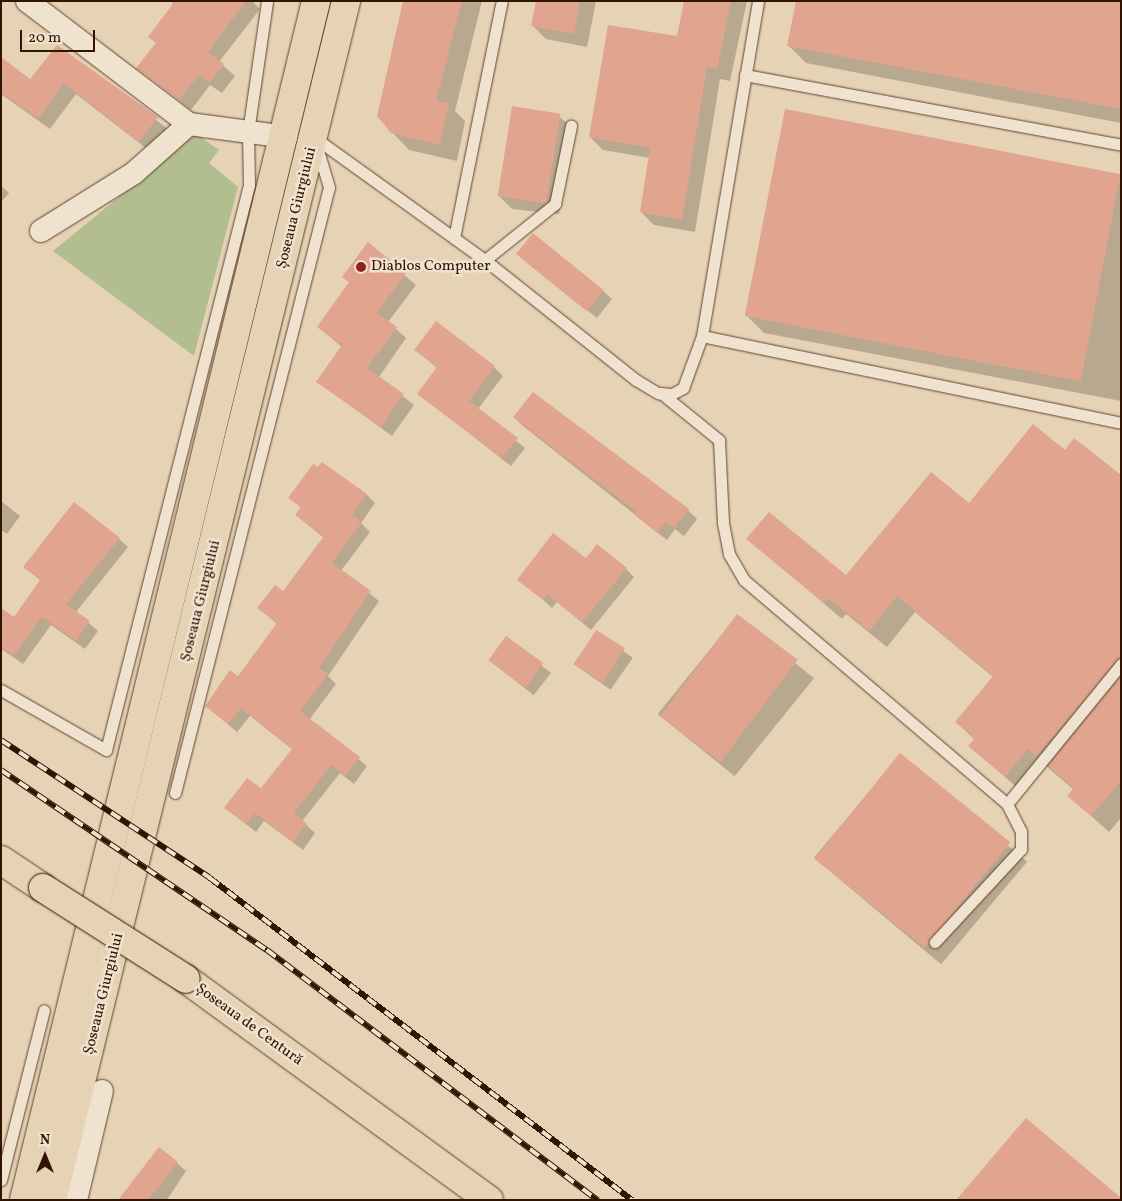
<!DOCTYPE html>
<meta charset="utf-8">
<style>
body{margin:0}
#map{position:relative;width:1122px;height:1201px;overflow:hidden;background:#e6d3b5;font-family:Vollkorn,serif}
div>[style]{position:absolute}
[style*='--x']{left:calc(var(--x)*1px);top:calc(var(--y)*1px);width:calc(var(--w)*1px);rotate:calc(var(--a)*1deg)}
.green>*{inset:0;background:#b2bd90}
.shadow>*{inset:0;background:#0003;transform-origin:0 0}
.building>*{inset:0;background:#e1a48f;transform-origin:0 0}
.roads{filter:drop-shadow(0 0 1px #5e442f) drop-shadow(0 0 1px #5e442f)}
.service>*{height:11px;margin:-5.5px;padding:0 5.5px;transform-origin:5.5px;border-radius:5.5px;background:#efe2cf}
.minor>*{height:22px;margin:-11px;padding:0 11px;transform-origin:11px;border-radius:11px;background:#efe2cf}
.primary>*{height:28px;margin:-14px;padding:0 14px;transform-origin:14px;border-radius:14px;background:#e6d3b5}
.trunk>*{height:28px;margin:-14px;padding:0 14px;transform-origin:14px;border-radius:14px;background:#e6d3b5}
.rail>*{height:5.5px;margin-top:-2.75px;transform-origin:0;background:repeating-linear-gradient(90deg,#efe2cf 0 11px,#311402 0 22px);box-sizing:border-box;border-block:1px solid #311402}
.bridges{filter:drop-shadow(0 0 1px #311402) drop-shadow(0 0 1px #311402)}
.primary-bridge>*{height:28px;margin:-14px;padding:0 14px;transform-origin:14px;border-radius:14px;background:#e6d3b5}
.dots>*{width:14px;height:14px;translate:-50% -50%;box-sizing:border-box;border:2px solid #efe2cf;border-radius:50%}
span{translate:-50% -50%;white-space:nowrap;text-align:center;line-height:1.15;-webkit-text-stroke:5px #efe2cf;paint-order:stroke}
.street-label{font-size:15px;color:#311402}
.poi-label{font-size:15px;color:#311402}
.left{translate:0 -50%;text-align:left}
.frame{position:absolute;inset:0;border:2px solid #311402;pointer-events:none}
.north{position:absolute;left:20px;top:1131px;width:50px;height:50px;-webkit-text-stroke:4px #efe2cf;paint-order:stroke;rotate:0deg;font-size:14px;font-weight:700;line-height:20px;text-align:center;color:#311402}
.north::after{content:'';display:block;margin:auto;width:18px;height:22px;background:#311402;clip-path:polygon(50% 0,100% 100%,50% 72%,0 100%)}
.scale{position:absolute;left:20px;top:30px;width:75px;height:22px;box-sizing:border-box;border:2px solid #311402;border-top:0;padding-left:6px;font-size:15px;line-height:18px;white-space:nowrap;color:#311402;-webkit-text-stroke:4px #efe2cf;paint-order:stroke}
</style>
<div id="map">
<div class="green">
<i style="clip-path:polygon(196px 134px,219px 150px,209px 163px,238px 187px,194px 356px,53px 251px)"></i>
</div>
<div class="shadow">
<i style="clip-path:polygon(170px 1px,252px 1px,260px 9px,219px 62px,235px 76px,222px 93px,210px 85px,191px 110px,138px 67px,157px 44px,150px 37px,174px 4px)"></i>
<i style="clip-path:polygon(406px 1px,482px 1px,455px 111px,465px 121px,457px 161px,409px 150px,392px 132px)"></i>
<i style="clip-path:polygon(537px 1px,596px 1px,587px 47px,546px 39px,533px 26px)"></i>
<i style="clip-path:polygon(686px 1px,747px 1px,730px 81px,720px 79px,695px 232px,654px 225px,641px 212px,650px 158px,603px 150px,590px 137px,678px 38px)"></i>
<i style="clip-path:polygon(1121px 1px,1121px 123px,806px 63px,789px 46px)"></i>
<i style="clip-path:polygon(58px 46px,168px 129px,151px 152px,76px 94px,50px 129px,1px 94px,1px 59px,31px 80px)"></i>
<i style="clip-path:polygon(559px 116px,573px 129px,559px 214px,512px 209px,498px 195px)"></i>
<i style="clip-path:polygon(1121px 174px,1121px 401px,764px 333px,746px 315px)"></i>
<i style="clip-path:polygon(1px 186px,9px 193px,1px 202px)"></i>
<i style="clip-path:polygon(368px 244px,416px 285px,388px 322px,406px 338px,379px 377px,414px 405px,392px 436px,318px 382px,342px 347px,318px 327px,350px 283px,343px 277px)"></i>
<i style="clip-path:polygon(526px 262px,603px 291px,612px 299px,597px 318px)"></i>
<i style="clip-path:polygon(416px 350px,494px 367px,503px 376px,478px 409px,525px 448px,511px 466px,419px 394px,438px 369px)"></i>
<i style="clip-path:polygon(533px 393px,688px 510px,697px 519px,684px 536px,675px 529px,667px 540px,523px 426px,514px 417px)"></i>
<i style="clip-path:polygon(1065px 452px,1121px 478px,1121px 818px,1109px 832px,1069px 796px,1074px 790px,1045px 765px,1023px 793px,970px 746px,975px 740px,956px 722px,993px 677px,915px 612px,887px 647px,846px 614px,842px 619px,748px 539px,846px 577px)"></i>
<i style="clip-path:polygon(366px 494px,375px 503px,361px 523px,370px 532px,341px 571px,379px 601px,328px 676px,336px 684px,309px 720px,367px 766px,354px 784px,340px 773px,302px 821px,315px 833px,303px 850px,264px 821px,256px 832px,226px 808px,261px 790px,293px 750px,250px 716px,237px 732px,206px 706px,238px 678px,278px 625px,259px 608px,283px 593px,324px 538px,296px 515px,301px 508px,290px 498px)"></i>
<i style="clip-path:polygon(1px 501px,20px 516px,7px 534px,1px 530px)"></i>
<i style="clip-path:polygon(119px 539px,128px 547px,76px 612px,98px 631px,85px 649px,51px 625px,23px 664px,1px 649px,1px 610px,14px 619px,41px 581px,25px 566px)"></i>
<i style="clip-path:polygon(586px 559px,626px 569px,634px 577px,591px 630px,557px 602px,552px 608px,519px 579px)"></i>
<i style="left:737px;top:616px;width:99px;height:126px;rotate:39deg"></i>
<i style="left:596px;top:632px;width:45px;height:39px;rotate:35deg"></i>
<i style="left:506px;top:638px;width:57px;height:28px;rotate:38deg"></i>
<i style="left:900px;top:755px;width:166px;height:134px;rotate:40deg"></i>
<i style="clip-path:polygon(177px 1163px,186px 1171px,167px 1200px,119px 1200px)"></i>
</div>
<div class="building">
<i style="clip-path:polygon(175px 1px,246px 1px,208px 52px,224px 64px,210px 83px,199px 75px,179px 100px,136px 68px,156px 43px,148px 37px)"></i>
<i style="clip-path:polygon(403px 1px,462px 1px,436px 101px,449px 103px,440px 145px,391px 133px,377px 116px)"></i>
<i style="clip-path:polygon(536px 1px,580px 1px,574px 34px,531px 26px)"></i>
<i style="clip-path:polygon(684px 1px,731px 1px,717px 69px,707px 67px,682px 220px,640px 212px,650px 148px,589px 137px,608px 25px,677px 36px)"></i>
<i style="clip-path:polygon(796px 1px,1121px 1px,1121px 109px,787px 46px)"></i>
<i style="clip-path:polygon(57px 45px,158px 117px,139px 142px,64px 83px,38px 119px,1px 92px,1px 57px,30px 79px)"></i>
<i style="left:512px;top:106px;width:49px;height:91px;rotate:9deg"></i>
<i style="left:785px;top:109px;width:342px;height:211px;rotate:11deg"></i>
<i style="left:533px;top:233px;width:91px;height:27px;rotate:39deg"></i>
<i style="clip-path:polygon(368px 242px,406px 273px,377px 313px,397px 327px,367px 368px,404px 394px,381px 427px,316px 382px,342px 345px,317px 327px,349px 282px,342px 277px)"></i>
<i style="clip-path:polygon(436px 321px,495px 366px,469px 401px,518px 438px,502px 458px,417px 394px,437px 367px,414px 350px)"></i>
<i style="clip-path:polygon(533px 392px,689px 509px,674px 528px,666px 522px,657px 533px,635px 515px,637px 512px,513px 417px)"></i>
<i style="clip-path:polygon(1033px 424px,1065px 450px,1074px 438px,1121px 475px,1121px 657px,1036px 756px,1028px 749px,1005px 777px,968px 746px,975px 738px,955px 722px,993px 676px,897px 596px,869px 631px,828px 598px,824px 603px,746px 539px,769px 512px,846px 575px,931px 472px,969px 503px)"></i>
<i style="clip-path:polygon(322px 462px,367px 494px,352px 515px,362px 522px,332px 563px,371px 591px,319px 668px,328px 674px,300px 711px,360px 757px,345px 776px,331px 765px,294px 813px,307px 824px,293px 842px,255px 813px,246px 824px,224px 808px,247px 778px,261px 788px,292px 749px,241px 708px,228px 724px,205px 706px,230px 670px,238px 676px,277px 623px,257px 608px,275px 585px,283px 591px,324px 536px,295px 515px,301px 507px,288px 498px,313px 464px,318px 467px)"></i>
<i style="clip-path:polygon(74px 502px,120px 538px,66px 604px,90px 621px,76px 641px,42px 617px,13px 656px,1px 647px,1px 608px,14px 617px,40px 580px,23px 567px)"></i>
<i style="clip-path:polygon(553px 533px,586px 558px,597px 544px,627px 568px,582px 622px,547px 594px,543px 600px,517px 580px)"></i>
<i style="left:737px;top:614px;width:76px;height:128px;rotate:37deg"></i>
<i style="left:596px;top:630px;width:34px;height:41px;rotate:32deg"></i>
<i style="left:506px;top:636px;width:46px;height:30px;rotate:36deg"></i>
<i style="clip-path:polygon(1121px 676px,1121px 781px,1091px 816px,1067px 796px,1074px 788px,1048px 766px)"></i>
<i style="left:900px;top:753px;width:142px;height:136px;rotate:39deg"></i>
<i style="clip-path:polygon(1026px 1118px,1121px 1198px,1121px 1200px,956px 1200px)"></i>
<i style="clip-path:polygon(159px 1147px,178px 1162px,148px 1200px,118px 1200px)"></i>
</div>
<div class="roads">
<div class="service">
<i style="--x:745;--y:75;--w:382;--a:10.5"></i>
<i style="--x:315;--y:138;--w:209;--a:35.7"></i>
<i style="--x:485;--y:260;--w:193;--a:38.5"></i>
<i style="--x:636;--y:380;--w:26;--a:31"></i>
<i style="--x:658;--y:393;--w:14;--a:4"></i>
<i style="--x:672;--y:394;--w:13;--a:-29"></i>
<i style="--x:683;--y:388;--w:55;--a:-69.9"></i>
<i style="--x:702;--y:336;--w:340;--a:-80.5"></i>
<i style="--x:454;--y:238;--w:242;--a:-78.6"></i>
<i style="--x:485;--y:260;--w:90;--a:-38.7"></i>
<i style="--x:555;--y:204;--w:80;--a:-78.4"></i>
<i style="--x:702;--y:336;--w:428;--a:11.7"></i>
<i style="--x:661;--y:393;--w:75;--a:39"></i>
<i style="--x:719;--y:440;--w:83;--a:87.2"></i>
<i style="--x:723;--y:523;--w:32;--a:79"></i>
<i style="--x:729;--y:554;--w:30;--a:60"></i>
<i style="--x:744;--y:580;--w:345;--a:40.4"></i>
<i style="--x:1007;--y:804;--w:30;--a:63"></i>
<i style="--x:1021;--y:831;--w:18;--a:90"></i>
<i style="--x:1021;--y:849;--w:127;--a:132.8"></i>
<i style="--x:1;--y:690;--w:121;--a:29.7"></i>
<i style="--x:106;--y:750;--w:583;--a:-75.8"></i>
<i style="--x:249;--y:185;--w:53;--a:-91.1"></i>
<i style="--x:248;--y:132;--w:132;--a:-81.7"></i>
<i style="--x:175;--y:793;--w:625;--a:-75.74"></i>
<i style="--x:329;--y:187;--w:42;--a:-106.7"></i>
<i style="--x:1007;--y:804;--w:181;--a:-50.8"></i>
<i style="--x:1;--y:1180;--w:175;--a:-75.8"></i>
</div>
<div class="minor">
<i style="--x:27;--y:1;--w:203;--a:37.2"></i>
<i style="--x:189;--y:124;--w:98;--a:7.6"></i>
<i style="--x:41;--y:231;--w:110;--a:-31.9"></i>
<i style="--x:134;--y:173;--w:74;--a:-41.7"></i>
<i style="--x:76;--y:1200;--w:112;--a:-76.6"></i>
</div>
<div class="primary">
<i style="--x:1;--y:860;--w:50;--a:33.7"></i>
<i style="--x:186;--y:979;--w:375;--a:36.1"></i>
</div>
<div class="trunk">
<i style="--x:24;--y:1200;--w:1234;--a:-76.31"></i>
<i style="--x:52;--y:1200;--w:1235;--a:-76.22"></i>
</div>
</div>
<div class="rail">
<i style="--x:1;--y:740;--w:250;--a:33.4"></i>
<i style="--x:210;--y:878;--w:531;--a:37.34"></i>
<i style="--x:1;--y:770;--w:321;--a:34.1"></i>
<i style="--x:267;--y:950;--w:415;--a:37.1"></i>
</div>
<div class="bridges">
<div class="primary-bridge">
<i style="--x:43;--y:888;--w:169;--a:32.5"></i>
</div>
</div>
<div class="dots">
<i style="left:361px;top:267px;background:#8f2418"></i>
</div>
<div class="street-label">
<span style="left:297px;top:208px;rotate:-76deg">Șoseaua Giurgiului</span>
<span style="left:201px;top:601px;rotate:-76deg">Șoseaua Giurgiului</span>
<span style="left:104px;top:994px;rotate:-76deg">Șoseaua Giurgiului</span>
<span style="left:249px;top:1025px;rotate:36deg">Șoseaua de Centură</span>
</div>
<div class="poi-label">
<span class="left" style="left:371px;top:267px">Diablos Computer</span>
</div>
<div class="frame"></div>
<div class="north">N</div>
<div class="scale">20 m</div>
</div>
